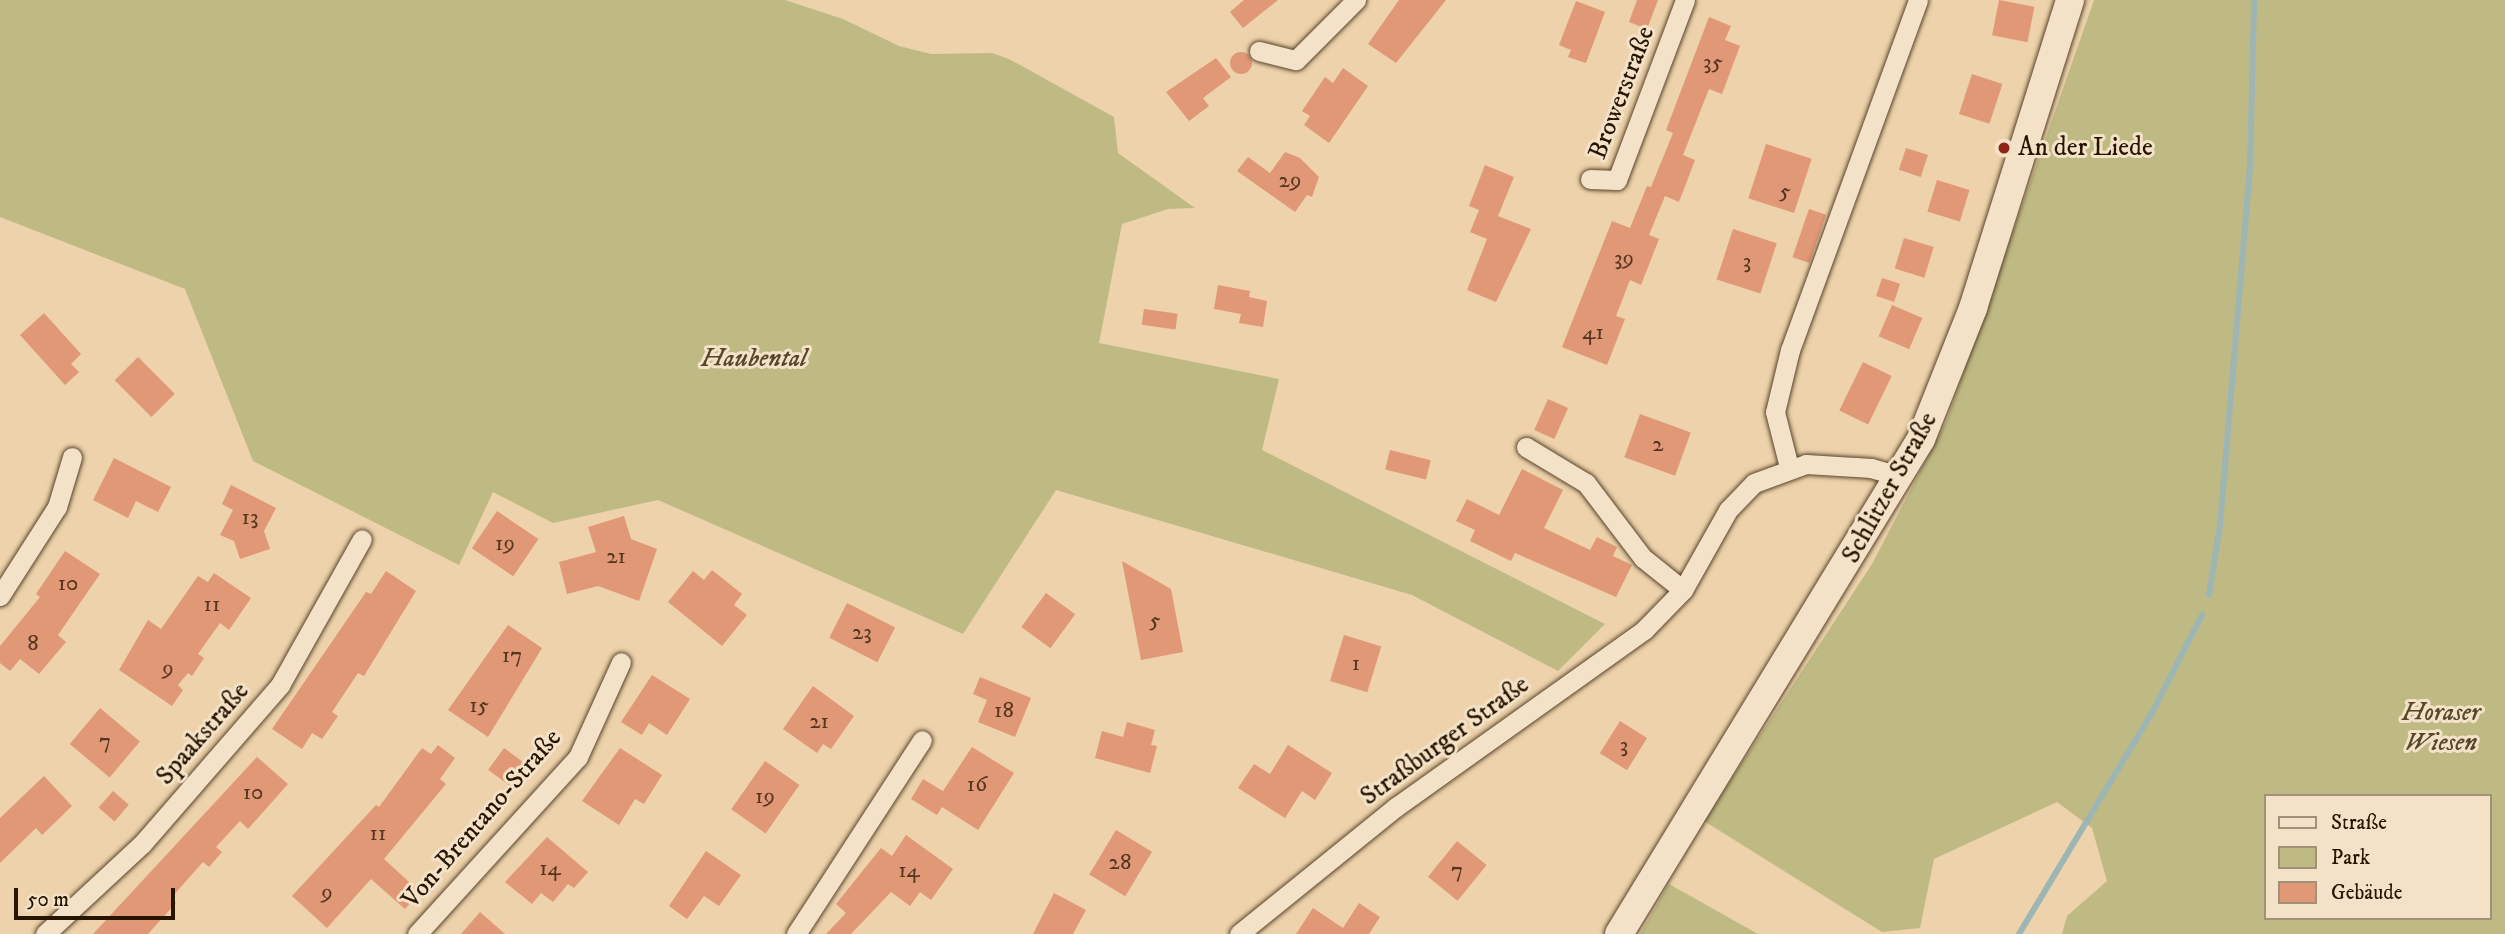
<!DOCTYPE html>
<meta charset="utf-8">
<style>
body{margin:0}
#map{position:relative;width:2505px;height:934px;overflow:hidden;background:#edd2ab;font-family:"IM FELL DW Pica",serif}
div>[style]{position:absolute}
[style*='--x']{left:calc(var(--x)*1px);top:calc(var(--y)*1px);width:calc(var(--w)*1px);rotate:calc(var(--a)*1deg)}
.green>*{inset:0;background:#bfba84}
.stream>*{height:6px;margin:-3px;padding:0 3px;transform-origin:3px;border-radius:3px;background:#9db5b3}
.building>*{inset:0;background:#e09877;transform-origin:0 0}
.round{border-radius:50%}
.roads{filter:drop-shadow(0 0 2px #59442b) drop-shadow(0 0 2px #59442b)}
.minor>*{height:19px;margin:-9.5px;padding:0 9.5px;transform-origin:9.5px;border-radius:9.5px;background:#f3e2c8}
.secondary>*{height:28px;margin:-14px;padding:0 14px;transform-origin:14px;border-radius:14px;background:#f3e2c8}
.dots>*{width:19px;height:19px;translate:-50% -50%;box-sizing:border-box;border:4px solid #f3e2c8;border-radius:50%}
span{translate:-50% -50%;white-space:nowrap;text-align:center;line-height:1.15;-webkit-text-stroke:6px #f3e2c8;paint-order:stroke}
.number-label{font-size:23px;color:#56361e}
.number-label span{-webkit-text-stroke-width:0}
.street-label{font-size:26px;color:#281500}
.poi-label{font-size:26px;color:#281500}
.left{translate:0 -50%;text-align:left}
.park-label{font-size:26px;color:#554728;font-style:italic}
.legend{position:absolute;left:2264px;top:794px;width:228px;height:126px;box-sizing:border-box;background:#f3e2c8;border:2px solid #a29078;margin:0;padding:9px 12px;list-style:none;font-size:21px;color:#281500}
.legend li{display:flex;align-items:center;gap:14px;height:35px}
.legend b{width:35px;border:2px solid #a29078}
.scale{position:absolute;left:14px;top:888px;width:161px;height:32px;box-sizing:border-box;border:4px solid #281500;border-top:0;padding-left:9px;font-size:21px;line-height:24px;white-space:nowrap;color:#281500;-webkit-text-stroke:5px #f3e2c8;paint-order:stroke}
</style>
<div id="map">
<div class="green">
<i style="clip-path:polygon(0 0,785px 0,843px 19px,899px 46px,931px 54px,992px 53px,1009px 59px,1114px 117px,1118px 153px,1195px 208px,1168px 209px,1122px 224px,1099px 343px,1279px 379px,1262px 450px,1605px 624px,1558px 671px,1412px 595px,1056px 490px,963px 634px,658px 500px,553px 523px,493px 492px,459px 565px,253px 461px,185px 289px,0 217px)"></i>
<i style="clip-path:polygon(evenodd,2094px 0,2505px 0,2505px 934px,2062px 934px,2067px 916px,2107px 881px,2092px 828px,2057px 802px,1934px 859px,1920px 928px,1882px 932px,1704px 821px,1872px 564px,1947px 420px,2094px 0,2265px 796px,2489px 796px,2489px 918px,2265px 918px,2265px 796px)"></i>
<i style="clip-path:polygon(1669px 884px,1758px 934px,1640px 934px)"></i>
</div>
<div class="stream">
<i style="--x:2209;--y:595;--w:71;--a:-81.1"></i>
<i style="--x:2220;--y:525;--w:359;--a:-85.2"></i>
<i style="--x:2250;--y:167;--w:167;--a:-88.6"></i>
<i style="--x:2019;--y:934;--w:260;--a:-59"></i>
<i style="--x:2153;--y:711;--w:108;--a:-63"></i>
</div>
<div class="building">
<i style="clip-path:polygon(1244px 0,1278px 0,1243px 28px,1230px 12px)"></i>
<i style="clip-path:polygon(1399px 0,1446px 0,1396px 63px,1368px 44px)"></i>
<i style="clip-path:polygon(1637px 0,1658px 0,1647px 29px,1629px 22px)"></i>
<i style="left:1999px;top:0;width:36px;height:36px;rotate:11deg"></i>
<i style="clip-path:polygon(1576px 1px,1605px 12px,1586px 63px,1568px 57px,1571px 50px,1559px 45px)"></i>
<i style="clip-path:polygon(1709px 17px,1731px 26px,1725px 40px,1740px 46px,1722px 94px,1709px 89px,1683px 155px,1695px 160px,1679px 202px,1665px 196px,1649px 235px,1659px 239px,1641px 285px,1630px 280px,1616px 316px,1625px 319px,1607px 365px,1562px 347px,1612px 221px,1630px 228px,1647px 186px,1651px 187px,1673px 133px,1666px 130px)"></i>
<i class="round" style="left:1230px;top:52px;width:22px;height:22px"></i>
<i style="clip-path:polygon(1216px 58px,1231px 77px,1203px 98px,1209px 106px,1189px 121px,1166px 92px)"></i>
<i style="clip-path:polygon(1343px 68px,1368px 86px,1329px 143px,1304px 125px,1310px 116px,1302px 111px,1325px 77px,1333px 83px)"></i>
<i style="left:1972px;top:74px;width:32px;height:42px;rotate:18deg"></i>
<i style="left:1766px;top:144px;width:48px;height:57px;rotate:18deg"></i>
<i style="left:1906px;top:148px;width:23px;height:23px;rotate:18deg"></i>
<i style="clip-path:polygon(1285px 152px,1300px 158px,1319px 177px,1312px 197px,1307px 195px,1295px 212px,1237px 171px,1248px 157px,1270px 173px)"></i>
<i style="clip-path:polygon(1485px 165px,1514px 177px,1498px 216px,1531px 229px,1496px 302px,1467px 290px,1487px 239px,1470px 232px,1479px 210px,1469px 206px)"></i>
<i style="left:1937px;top:180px;width:34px;height:33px;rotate:17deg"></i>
<i style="left:1809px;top:209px;width:18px;height:51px;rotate:19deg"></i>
<i style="left:1733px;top:229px;width:46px;height:53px;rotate:18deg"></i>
<i style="left:1904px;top:238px;width:31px;height:32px;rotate:17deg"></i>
<i style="left:1882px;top:278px;width:19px;height:19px;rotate:18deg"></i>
<i style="clip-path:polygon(1218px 285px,1250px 291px,1249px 297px,1267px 301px,1263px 327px,1239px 323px,1241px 314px,1214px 309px)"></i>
<i style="left:1892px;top:305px;width:33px;height:34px;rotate:23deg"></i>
<i style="left:1144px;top:309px;width:34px;height:16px;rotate:8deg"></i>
<i style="clip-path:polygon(44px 313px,81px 354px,71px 364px,79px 372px,65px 385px,20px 335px)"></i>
<i style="left:138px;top:357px;width:52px;height:33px;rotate:45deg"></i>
<i style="left:1863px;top:362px;width:32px;height:54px;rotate:26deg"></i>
<i style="left:1548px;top:399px;width:22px;height:34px;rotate:24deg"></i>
<i style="left:1640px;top:414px;width:54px;height:46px;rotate:20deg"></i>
<i style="left:1390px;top:450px;width:42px;height:20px;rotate:14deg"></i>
<i style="clip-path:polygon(114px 458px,171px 487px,158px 512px,136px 501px,128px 518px,93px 500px)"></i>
<i style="clip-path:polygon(1522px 469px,1563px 490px,1544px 528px,1590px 550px,1597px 537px,1617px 547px,1613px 556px,1632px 565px,1616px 597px,1515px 553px,1511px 561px,1470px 541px,1475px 530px,1456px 521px,1467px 499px,1499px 515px)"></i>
<i style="clip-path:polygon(231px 485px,276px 508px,264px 531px,270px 549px,240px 559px,234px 541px,220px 535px,233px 510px,222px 504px)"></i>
<i style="left:497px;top:511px;width:50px;height:45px;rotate:34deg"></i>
<i style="clip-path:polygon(624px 516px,631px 539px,657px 549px,639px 601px,598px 586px,567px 594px,559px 562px,596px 552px,588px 527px)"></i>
<i style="clip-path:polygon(65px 551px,100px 574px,58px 635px,66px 642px,39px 674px,20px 659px,10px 671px,0 663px,0 646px,40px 597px,36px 594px)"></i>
<i style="clip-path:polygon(1122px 561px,1171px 589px,1183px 652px,1141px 660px)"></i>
<i style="clip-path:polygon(712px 570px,742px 594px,734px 605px,747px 615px,722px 646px,668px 602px,693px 571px,704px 580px)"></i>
<i style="clip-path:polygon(386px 571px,416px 591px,364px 676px,358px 673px,332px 712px,338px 716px,322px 739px,312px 733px,302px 749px,272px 729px,366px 592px,371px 594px)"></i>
<i style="clip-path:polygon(214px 573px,251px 598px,229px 630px,220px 623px,198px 654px,204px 658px,192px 676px,188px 673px,178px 685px,183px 690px,172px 706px,119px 670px,148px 620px,161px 629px,198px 576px,208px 582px)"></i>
<i style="left:1046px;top:593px;width:36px;height:42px;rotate:36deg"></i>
<i style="left:847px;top:603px;width:54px;height:39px;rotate:27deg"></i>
<i style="clip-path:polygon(508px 625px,542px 648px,488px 737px,448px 710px)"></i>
<i style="left:1344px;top:635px;width:39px;height:48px;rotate:17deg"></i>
<i style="clip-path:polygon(652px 675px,690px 699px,667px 735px,649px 723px,642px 735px,621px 722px)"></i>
<i style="clip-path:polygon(980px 677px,1031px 698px,1015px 737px,978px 722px,987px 700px,973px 694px)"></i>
<i style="clip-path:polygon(813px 686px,854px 716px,831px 749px,823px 744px,817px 753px,783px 729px)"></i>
<i style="left:100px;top:708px;width:52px;height:47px;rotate:40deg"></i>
<i style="left:1620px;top:721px;width:32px;height:38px;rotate:32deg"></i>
<i style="clip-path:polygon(1127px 722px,1155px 730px,1151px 745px,1157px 746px,1150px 773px,1095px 758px,1102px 731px,1123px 737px)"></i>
<i style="clip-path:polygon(438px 745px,455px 758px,440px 779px,446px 784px,384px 859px,420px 892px,405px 909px,371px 879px,327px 928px,292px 896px,376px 805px,379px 807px,422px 748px,431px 754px)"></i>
<i style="clip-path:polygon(1288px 745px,1332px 773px,1315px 800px,1302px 791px,1285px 818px,1238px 788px,1254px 764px,1270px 774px)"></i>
<i style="clip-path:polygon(972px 747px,1014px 773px,978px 830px,942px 807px,937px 815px,911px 799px,923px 779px,943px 791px)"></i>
<i style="left:504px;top:748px;width:26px;height:27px;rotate:36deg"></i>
<i style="clip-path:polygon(620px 748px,662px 775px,644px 804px,635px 799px,619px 825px,582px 801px)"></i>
<i style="clip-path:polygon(257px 757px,288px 784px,248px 829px,240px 821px,216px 847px,222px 852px,209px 867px,203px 862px,171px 898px,176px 903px,148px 934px,93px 934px)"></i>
<i style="left:765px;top:761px;width:42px;height:59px;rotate:35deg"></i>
<i style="clip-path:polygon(44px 776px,72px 806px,42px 835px,36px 828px,0 863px,0 818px)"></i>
<i style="left:113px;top:791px;width:21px;height:22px;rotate:41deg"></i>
<i style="left:1116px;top:830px;width:42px;height:52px;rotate:31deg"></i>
<i style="clip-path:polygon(906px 835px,953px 869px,931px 900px,920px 892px,910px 906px,891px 892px,851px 934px,826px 934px,846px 913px,836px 904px,881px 848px,892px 856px)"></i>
<i style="clip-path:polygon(547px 837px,588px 872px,574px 888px,568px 884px,553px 902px,541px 893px,532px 904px,505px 882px)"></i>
<i style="left:1457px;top:841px;width:38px;height:46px;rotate:39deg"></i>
<i style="clip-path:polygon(706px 851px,741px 875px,719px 906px,704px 896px,687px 919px,669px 906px)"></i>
<i style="clip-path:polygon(1054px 893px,1086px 910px,1073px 934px,1033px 934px)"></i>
<i style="clip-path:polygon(1359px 903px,1380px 917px,1369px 934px,1296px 934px,1313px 908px,1343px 928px)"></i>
<i style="clip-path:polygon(480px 912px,505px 934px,461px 934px)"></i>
</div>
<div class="roads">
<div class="minor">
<i style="--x:1259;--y:51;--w:38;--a:14"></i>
<i style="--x:1296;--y:60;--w:85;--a:-45"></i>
<i style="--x:1590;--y:179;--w:27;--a:2"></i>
<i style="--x:1617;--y:180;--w:192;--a:-69.3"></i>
<i style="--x:1526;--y:447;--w:70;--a:31"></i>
<i style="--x:1586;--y:483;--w:94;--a:52.8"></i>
<i style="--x:1643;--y:558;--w:51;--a:38.7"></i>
<i style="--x:1789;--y:467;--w:57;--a:-104.3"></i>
<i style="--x:1775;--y:412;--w:64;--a:-76.4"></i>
<i style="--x:1790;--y:350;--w:373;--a:-69.9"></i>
<i style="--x:0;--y:596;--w:106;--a:-57.4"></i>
<i style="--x:57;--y:507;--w:52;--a:-73.3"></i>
<i style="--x:45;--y:934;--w:132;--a:-42.9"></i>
<i style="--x:142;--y:844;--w:211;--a:-49"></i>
<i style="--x:280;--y:685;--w:167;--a:-60.7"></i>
<i style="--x:417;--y:934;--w:239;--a:-47.7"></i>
<i style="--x:578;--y:757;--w:104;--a:-65.6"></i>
<i style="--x:796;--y:934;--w:231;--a:-57"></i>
<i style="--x:1239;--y:934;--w:202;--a:-39"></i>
<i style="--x:1396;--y:807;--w:305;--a:-35.5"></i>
<i style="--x:1644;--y:630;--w:56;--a:-45.7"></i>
<i style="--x:1683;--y:590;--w:92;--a:-60.6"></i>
<i style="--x:1728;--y:510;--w:37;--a:-46"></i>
<i style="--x:1754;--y:483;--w:55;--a:-20.1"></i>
<i style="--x:1806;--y:464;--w:65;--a:3.5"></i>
<i style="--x:1871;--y:468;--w:32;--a:16"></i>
</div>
<div class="secondary">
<i style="--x:1619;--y:934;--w:580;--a:-58.61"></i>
<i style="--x:1921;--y:439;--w:141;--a:-68.3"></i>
<i style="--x:1973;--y:308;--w:323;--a:-72.5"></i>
</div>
</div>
<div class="dots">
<i style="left:2004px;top:148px;background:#8f2418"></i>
</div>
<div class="number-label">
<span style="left:1713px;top:63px">35</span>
<span style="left:1290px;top:181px">29</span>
<span style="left:1785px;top:192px">5</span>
<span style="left:1624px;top:259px">39</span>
<span style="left:1747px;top:262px">3</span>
<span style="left:1593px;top:333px">41</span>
<span style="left:1658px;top:445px">2</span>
<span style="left:250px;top:518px">13</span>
<span style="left:505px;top:544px">19</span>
<span style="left:616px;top:557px">21</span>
<span style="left:68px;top:584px">10</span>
<span style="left:212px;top:605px">11</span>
<span style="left:1155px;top:621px">5</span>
<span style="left:862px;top:633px">23</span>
<span style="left:33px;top:644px">8</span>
<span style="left:512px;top:656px">17</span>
<span style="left:1356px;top:664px">1</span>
<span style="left:168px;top:669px">9</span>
<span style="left:479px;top:706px">15</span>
<span style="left:1004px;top:711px">18</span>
<span style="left:819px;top:722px">21</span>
<span style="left:105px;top:742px">7</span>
<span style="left:1624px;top:746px">3</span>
<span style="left:977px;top:785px">16</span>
<span style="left:253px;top:793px">10</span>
<span style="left:765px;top:797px">19</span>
<span style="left:378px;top:834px">11</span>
<span style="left:1120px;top:863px">28</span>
<span style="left:550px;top:869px">14</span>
<span style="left:909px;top:871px">14</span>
<span style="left:1457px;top:871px">7</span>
<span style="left:327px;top:893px">9</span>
</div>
<div class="street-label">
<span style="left:1622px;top:93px;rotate:-69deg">Browerstraße</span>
<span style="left:1890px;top:488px;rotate:-61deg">Schlitzer Straße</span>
<span style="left:203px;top:734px;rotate:-49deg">Spaakstraße</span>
<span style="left:1445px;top:741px;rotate:-36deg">Straßburger Straße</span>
<span style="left:482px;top:819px;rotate:-49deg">Von-Brentano-Straße</span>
</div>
<div class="poi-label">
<span class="left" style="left:2018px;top:148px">An der Liede</span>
</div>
<div class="park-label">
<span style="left:754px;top:359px">Haubental</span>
<span style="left:2441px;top:728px">Horaser<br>Wiesen</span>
</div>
<ul class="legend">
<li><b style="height:9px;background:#f3e2c8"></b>Straße</li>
<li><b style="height:19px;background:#bfba84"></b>Park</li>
<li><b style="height:19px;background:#e09877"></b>Gebäude</li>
</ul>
<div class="scale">50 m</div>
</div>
